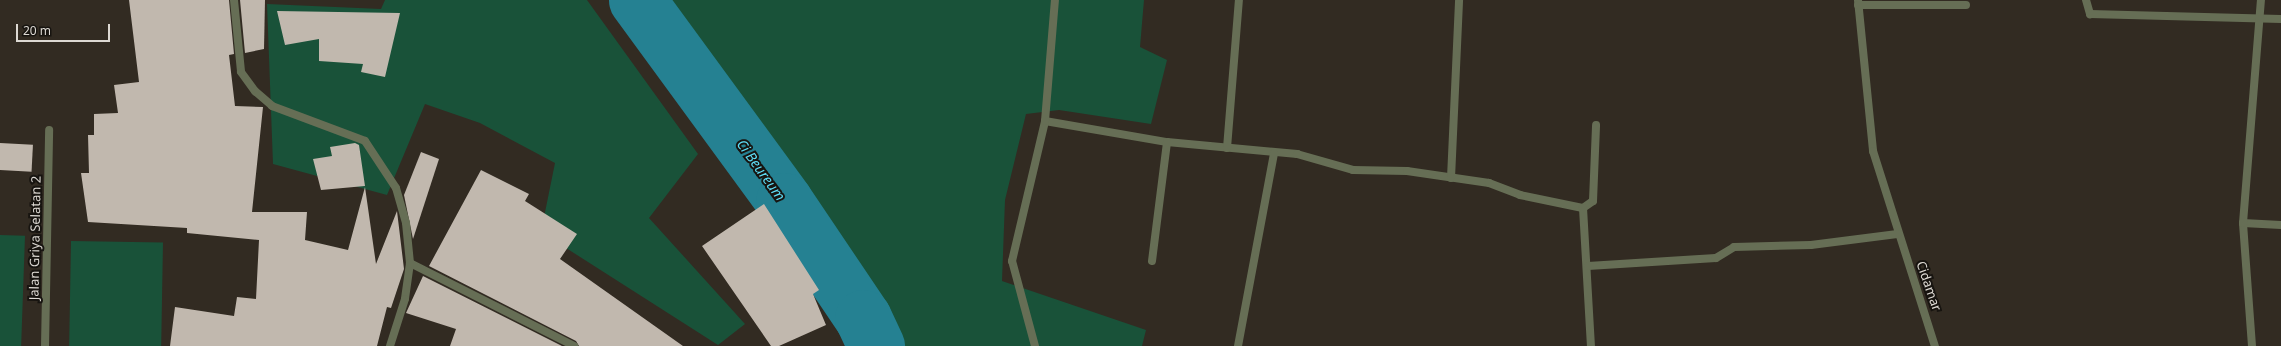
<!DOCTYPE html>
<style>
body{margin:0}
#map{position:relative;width:2281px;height:346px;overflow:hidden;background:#322b22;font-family:"Noto Sans",sans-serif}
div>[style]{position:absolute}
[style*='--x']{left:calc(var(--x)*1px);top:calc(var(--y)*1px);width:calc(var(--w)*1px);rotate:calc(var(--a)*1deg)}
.green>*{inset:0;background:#195239;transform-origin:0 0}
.river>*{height:57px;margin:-28.5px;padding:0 28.5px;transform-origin:28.5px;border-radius:28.5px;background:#258192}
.building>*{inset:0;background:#c1b8ae;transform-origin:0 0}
.minor>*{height:8px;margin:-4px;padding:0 4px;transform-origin:4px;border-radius:4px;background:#666e55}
span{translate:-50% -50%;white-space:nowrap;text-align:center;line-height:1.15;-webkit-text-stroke:4px #171410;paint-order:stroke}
.street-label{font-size:13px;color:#ddd9d3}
.water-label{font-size:14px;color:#5fdef7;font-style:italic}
.scale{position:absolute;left:16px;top:24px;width:94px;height:18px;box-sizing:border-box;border:2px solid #ddd9d3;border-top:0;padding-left:5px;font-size:12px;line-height:14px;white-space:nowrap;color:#ddd9d3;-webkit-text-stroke:3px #171410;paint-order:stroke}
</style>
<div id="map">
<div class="green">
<i style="clip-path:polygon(385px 0,587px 0,698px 154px,649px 218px,745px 324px,718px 345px,541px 232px,555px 163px,480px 123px,425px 104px,387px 195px,273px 164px,267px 4px,381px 9px)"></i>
<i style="clip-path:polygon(655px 0,1144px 0,1140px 47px,1167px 60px,1151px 124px,1059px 110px,1026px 114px,1005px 200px,1002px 281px,1146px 330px,1142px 346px,883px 346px,834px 262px)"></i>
<i style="left:0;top:235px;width:25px;height:111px;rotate:2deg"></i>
<i style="left:71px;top:241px;width:92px;height:105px;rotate:1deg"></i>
</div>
<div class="river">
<i style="--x:637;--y:0;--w:249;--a:53.8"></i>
<i style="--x:784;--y:201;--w:141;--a:56"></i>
<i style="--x:863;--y:318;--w:31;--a:65"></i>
</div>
<div class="building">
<i style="clip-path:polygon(129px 0,229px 0,234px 54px,229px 55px,235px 106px,263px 107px,252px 212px,307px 212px,305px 240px,348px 250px,365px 187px,376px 264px,397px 211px,404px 269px,391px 308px,387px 307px,377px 346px,170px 346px,175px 307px,234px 316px,237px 297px,256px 299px,259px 240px,187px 233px,187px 228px,88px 222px,81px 173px,89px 173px,88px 135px,94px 135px,94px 114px,118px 113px,114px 85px,139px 82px)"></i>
<i style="clip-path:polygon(240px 0,265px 0,264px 49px,245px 53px)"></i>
<i style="clip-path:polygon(277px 11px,400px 13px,385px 77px,361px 72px,363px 64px,319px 61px,319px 39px,285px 45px)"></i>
<i style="left:0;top:143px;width:33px;height:27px;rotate:3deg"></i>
<i style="clip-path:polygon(355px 143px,359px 145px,365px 186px,321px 190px,313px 159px,332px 156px,330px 147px)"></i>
<i style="clip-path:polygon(421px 152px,439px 159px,413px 239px,404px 195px)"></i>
<i style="clip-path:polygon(481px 170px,529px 194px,525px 201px,577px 234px,560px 259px,683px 346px,579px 346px,576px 341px,429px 266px)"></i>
<i style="clip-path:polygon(764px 204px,819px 290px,813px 294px,826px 325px,779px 346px,771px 346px,702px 246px)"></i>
<i style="clip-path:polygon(423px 276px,562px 346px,450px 346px,456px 329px,406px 313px)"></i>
</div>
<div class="minor">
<i style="--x:234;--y:0;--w:72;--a:84.4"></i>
<i style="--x:241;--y:72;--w:24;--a:54"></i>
<i style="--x:255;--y:91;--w:23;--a:41"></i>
<i style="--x:272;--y:106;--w:99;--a:20.6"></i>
<i style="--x:365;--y:141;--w:56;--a:56.6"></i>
<i style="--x:396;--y:188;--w:36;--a:74"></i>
<i style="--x:406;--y:223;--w:40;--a:84.3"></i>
<i style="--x:410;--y:263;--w:36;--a:98"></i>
<i style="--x:405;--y:299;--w:49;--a:107.7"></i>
<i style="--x:1858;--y:0;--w:152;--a:84.3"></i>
<i style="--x:1873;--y:151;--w:205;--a:72.4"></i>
<i style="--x:2086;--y:0;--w:15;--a:74"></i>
<i style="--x:2090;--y:14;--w:191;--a:1.5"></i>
<i style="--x:1858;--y:5;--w:108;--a:0"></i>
<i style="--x:1045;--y:121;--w:124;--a:9.8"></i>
<i style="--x:1167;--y:142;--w:131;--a:5.3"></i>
<i style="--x:1297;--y:154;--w:58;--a:15.9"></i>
<i style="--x:1353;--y:170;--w:54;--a:1.1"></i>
<i style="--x:1407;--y:171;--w:83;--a:8.3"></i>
<i style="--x:1489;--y:183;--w:33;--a:21"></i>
<i style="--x:1520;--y:195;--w:64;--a:11.7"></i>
<i style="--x:1583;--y:208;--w:12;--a:-35"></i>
<i style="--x:1593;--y:201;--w:76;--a:-87.7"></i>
<i style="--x:1227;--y:148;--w:148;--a:-85.4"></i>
<i style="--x:1451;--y:178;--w:178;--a:-87.4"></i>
<i style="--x:1583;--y:208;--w:138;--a:86.7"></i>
<i style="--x:2243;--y:223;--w:38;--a:3"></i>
<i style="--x:1152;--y:261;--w:120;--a:-82.8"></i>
<i style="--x:410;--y:263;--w:184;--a:26.8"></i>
<i style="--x:1588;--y:266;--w:128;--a:-3.6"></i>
<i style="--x:1716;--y:258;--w:21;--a:-31"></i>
<i style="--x:1734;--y:247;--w:77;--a:-1.5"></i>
<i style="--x:1811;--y:245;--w:87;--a:-7.3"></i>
<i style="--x:45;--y:346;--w:216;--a:-88.9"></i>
<i style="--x:1035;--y:346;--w:88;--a:-105.1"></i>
<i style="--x:1012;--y:261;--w:144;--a:-76.7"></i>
<i style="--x:1045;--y:121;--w:121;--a:-85.3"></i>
<i style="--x:1238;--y:346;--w:196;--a:-79.4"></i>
<i style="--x:2252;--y:346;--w:123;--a:-94.2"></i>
<i style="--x:2243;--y:223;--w:224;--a:-85.4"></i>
</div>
<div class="street-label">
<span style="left:35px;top:238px;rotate:-89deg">Jalan Griya Selatan 2</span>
<span style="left:1929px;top:286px;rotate:71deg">Cidamar</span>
</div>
<div class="water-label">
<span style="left:761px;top:170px;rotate:54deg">Ci Beureum</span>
</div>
<div class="scale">20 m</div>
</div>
